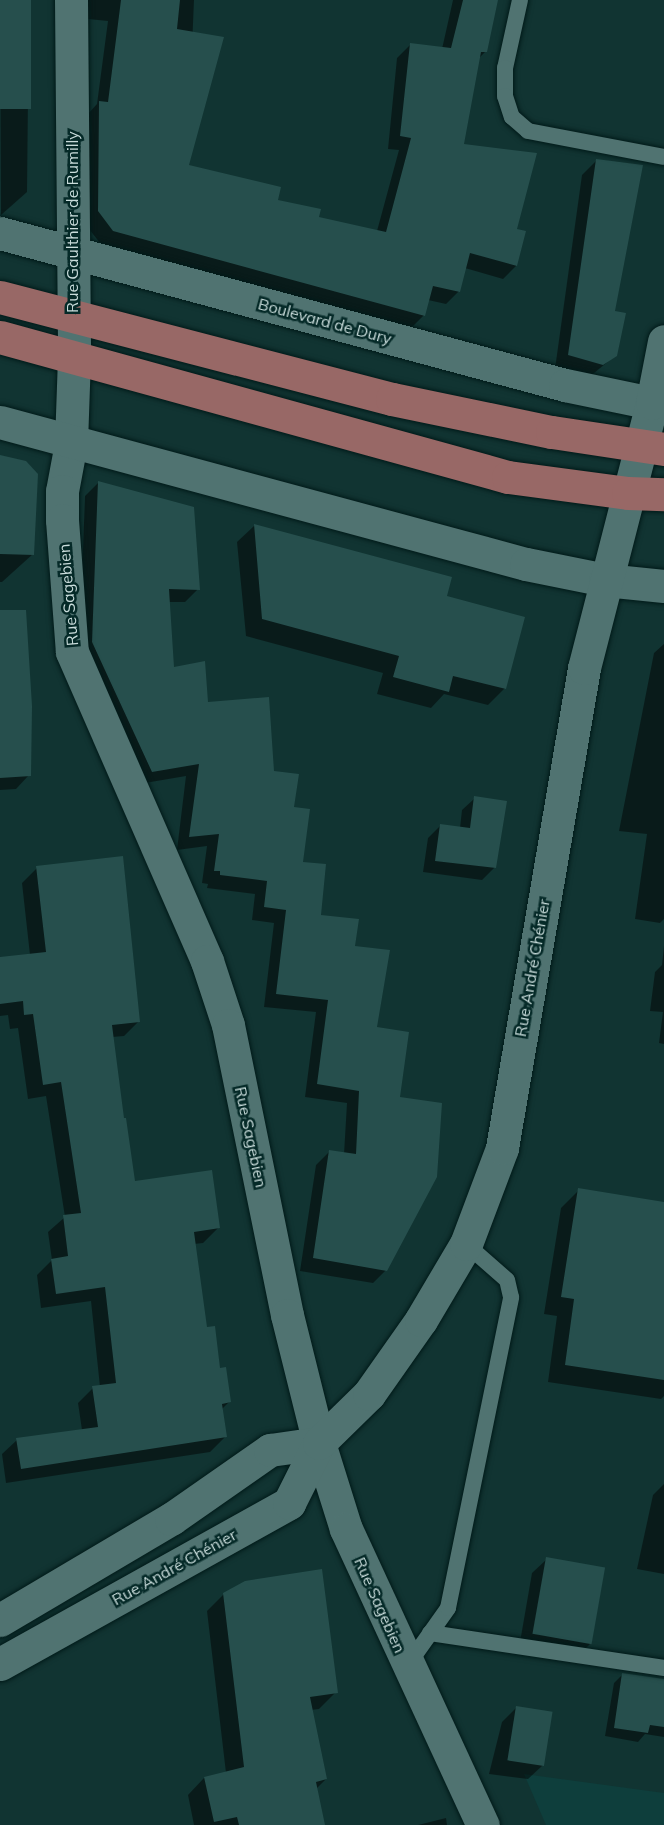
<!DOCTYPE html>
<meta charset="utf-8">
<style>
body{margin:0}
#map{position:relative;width:664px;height:1825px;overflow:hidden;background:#113432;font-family:Mulish,sans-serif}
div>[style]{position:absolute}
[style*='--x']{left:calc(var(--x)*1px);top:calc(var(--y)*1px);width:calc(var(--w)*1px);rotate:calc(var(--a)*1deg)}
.built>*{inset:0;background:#0e3e3c}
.shadow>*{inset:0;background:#0007}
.building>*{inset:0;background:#264f4d;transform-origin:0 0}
.roads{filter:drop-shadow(0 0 2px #011a19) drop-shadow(0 0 2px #011a19)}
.lane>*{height:16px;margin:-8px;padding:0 8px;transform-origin:8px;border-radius:8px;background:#507371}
.street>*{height:33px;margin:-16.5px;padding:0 16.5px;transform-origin:16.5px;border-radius:16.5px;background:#507371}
.secondary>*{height:33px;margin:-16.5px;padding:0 16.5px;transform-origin:16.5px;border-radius:16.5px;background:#507371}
.primary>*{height:33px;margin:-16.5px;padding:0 16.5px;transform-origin:16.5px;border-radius:16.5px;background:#986866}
span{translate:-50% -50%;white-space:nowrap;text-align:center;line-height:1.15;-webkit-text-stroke:5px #052a28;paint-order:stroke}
.street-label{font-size:16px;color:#c9dcdb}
</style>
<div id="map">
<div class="built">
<i style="clip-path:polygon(524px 1774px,664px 1793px,664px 1825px,546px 1825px)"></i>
</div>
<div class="shadow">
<i style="clip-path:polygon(0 0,29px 0,27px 192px,1px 215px)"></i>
<i style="clip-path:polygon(88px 0,194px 0,187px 166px,317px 218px,377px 231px,399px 150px,388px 149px,397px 58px,410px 45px,442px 49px,453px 0,496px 0,485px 52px,478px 59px,462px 145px,515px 230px,516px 266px,503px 279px,465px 268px,459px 291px,446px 304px,428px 300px,424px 315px,411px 328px,100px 243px,86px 225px,87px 115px,97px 104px,108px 21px,88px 19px)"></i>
<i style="clip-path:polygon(596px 161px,616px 355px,588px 378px,555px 369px,582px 175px)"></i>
<i style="clip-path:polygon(0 456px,33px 554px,2px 582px,0 582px)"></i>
<i style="clip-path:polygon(98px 483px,198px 589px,185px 602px,168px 602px,172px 669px,273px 772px,293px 809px,301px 863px,319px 916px,354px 947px,375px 1029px,398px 1098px,386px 1270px,373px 1283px,300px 1271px,316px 1165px,329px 1152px,344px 1154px,347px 1103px,305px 1097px,316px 1012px,264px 1007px,274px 923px,252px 920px,255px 894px,207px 888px,208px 884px,202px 883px,207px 846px,177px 850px,186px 776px,139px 784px,79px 656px,85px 496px)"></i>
<i style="clip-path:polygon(254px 526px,450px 578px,445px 597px,505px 688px,488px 705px,444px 694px,431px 708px,377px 694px,383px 673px,246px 636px,237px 542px)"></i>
<i style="clip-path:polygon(0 633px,29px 775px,16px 789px,0 790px)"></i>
<i style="clip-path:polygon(664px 644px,664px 919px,660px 923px,635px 919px,647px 834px,619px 831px,654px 653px)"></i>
<i style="clip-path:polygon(475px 798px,495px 867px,482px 880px,423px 872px,428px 838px,440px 826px,460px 828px,462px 810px)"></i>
<i style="clip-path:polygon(37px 868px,139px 1021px,124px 1036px,112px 1037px,122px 1120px,134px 1183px,218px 1228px,203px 1243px,194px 1244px,206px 1329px,229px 1402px,221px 1410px,225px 1437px,210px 1452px,6px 1483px,2px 1454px,17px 1440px,82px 1430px,78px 1403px,93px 1388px,100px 1387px,91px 1301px,41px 1308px,37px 1275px,52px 1260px,48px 1232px,65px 1217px,46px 1096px,28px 1099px,18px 1028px,10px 1029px,8px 1015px,0 1016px,0 959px,30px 955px,22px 883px)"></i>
<i style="clip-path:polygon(664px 946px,664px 1044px,659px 1043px,663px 1012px,650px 1011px,655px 972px,662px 965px)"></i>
<i style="clip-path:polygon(579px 1190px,664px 1204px,664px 1396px,661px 1399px,548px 1382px,557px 1316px,544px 1314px,561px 1208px)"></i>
<i style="clip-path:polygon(664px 1484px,664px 1574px,637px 1569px,653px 1495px)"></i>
<i style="clip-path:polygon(547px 1559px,591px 1643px,577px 1657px,519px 1648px,532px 1573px)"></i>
<i style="clip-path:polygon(224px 1594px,336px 1692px,319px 1709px,311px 1710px,326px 1779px,316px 1789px,323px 1825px,194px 1825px,188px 1795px,204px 1778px,226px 1773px,207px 1611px)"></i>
<i style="clip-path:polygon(623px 1674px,664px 1680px,664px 1737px,645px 1734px,638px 1742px,605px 1736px,614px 1683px)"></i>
<i style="clip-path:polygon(516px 1708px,543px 1765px,528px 1779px,489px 1774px,502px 1722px)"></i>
<i style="clip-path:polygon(446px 1818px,447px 1825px,418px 1825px)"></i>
</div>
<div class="building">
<i style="left:0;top:0;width:31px;height:109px"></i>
<i style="clip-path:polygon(121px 0,180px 0,177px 29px,224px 37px,189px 165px,281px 187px,278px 200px,321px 209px,319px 217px,386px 232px,411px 138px,400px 136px,410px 43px,451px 48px,463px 0,498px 0,487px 52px,481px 52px,464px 144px,537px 153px,517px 229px,526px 231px,517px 266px,470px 253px,460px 292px,433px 286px,425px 316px,113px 231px,98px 211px,99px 101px,108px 102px)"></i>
<i style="clip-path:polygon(596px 159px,643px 165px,615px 311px,626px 313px,617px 356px,603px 365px,568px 355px)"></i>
<i style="clip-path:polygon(0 455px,26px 461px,38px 474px,34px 555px,0 554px)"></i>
<i style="clip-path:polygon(98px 481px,194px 507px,200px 590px,169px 589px,174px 667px,205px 661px,208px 702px,269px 697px,274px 771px,299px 774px,294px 807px,310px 809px,303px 862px,326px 864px,321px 915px,359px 919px,355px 946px,390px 950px,377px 1027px,409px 1032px,400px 1097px,442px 1103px,437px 1177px,387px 1271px,313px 1258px,329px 1150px,356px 1154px,359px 1091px,317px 1084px,328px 1000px,276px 994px,286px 910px,264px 907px,267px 881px,220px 875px,220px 871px,214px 871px,219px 834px,189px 837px,199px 764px,152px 772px,92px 642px)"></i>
<i style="clip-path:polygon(254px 524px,452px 577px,447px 596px,525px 617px,506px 689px,453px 676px,449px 692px,393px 677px,399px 656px,262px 619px)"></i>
<i style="clip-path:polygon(0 610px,26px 610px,32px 706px,31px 776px,0 778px)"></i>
<i style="clip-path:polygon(474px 796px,507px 801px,496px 868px,435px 861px,440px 824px,470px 828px)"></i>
<i style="clip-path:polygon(123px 856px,140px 1022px,112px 1025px,124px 1118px,126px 1118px,135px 1181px,212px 1170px,220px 1228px,194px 1232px,207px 1327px,215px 1326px,220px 1368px,226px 1367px,231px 1402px,222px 1404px,227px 1437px,21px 1469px,16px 1438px,98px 1427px,92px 1386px,116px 1383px,105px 1287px,56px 1294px,51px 1259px,68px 1256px,63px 1215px,81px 1213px,61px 1082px,43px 1085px,33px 1014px,24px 1015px,23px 1001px,0 1004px,0 957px,46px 952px,36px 866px)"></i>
<i style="clip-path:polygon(578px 1188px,664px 1202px,664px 1380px,565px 1365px,574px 1299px,561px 1297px)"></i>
<i style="left:546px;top:1557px;width:60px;height:78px;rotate:10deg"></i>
<i style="clip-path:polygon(322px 1569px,338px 1693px,310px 1697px,327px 1779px,316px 1782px,325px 1825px,239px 1825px,237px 1817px,214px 1822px,204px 1777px,244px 1767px,223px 1593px,245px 1581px)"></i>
<i style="clip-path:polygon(622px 1673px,664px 1679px,664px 1727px,650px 1725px,648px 1733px,614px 1728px)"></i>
<i style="left:516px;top:1706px;width:37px;height:55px;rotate:9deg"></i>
</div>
<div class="roads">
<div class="lane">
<i style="--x:520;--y:0;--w:70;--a:102.4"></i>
<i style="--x:505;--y:68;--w:28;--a:90"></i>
<i style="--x:505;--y:96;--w:22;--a:72"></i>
<i style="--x:512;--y:117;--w:21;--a:41"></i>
<i style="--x:528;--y:131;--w:138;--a:10.8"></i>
<i style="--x:430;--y:1633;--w:237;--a:8.5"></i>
<i style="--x:407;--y:1666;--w:71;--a:-54.7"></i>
<i style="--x:448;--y:1608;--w:317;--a:-78.5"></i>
<i style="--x:511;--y:1297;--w:17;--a:-103"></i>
<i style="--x:507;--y:1280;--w:55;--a:-138.7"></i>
</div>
<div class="street">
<i style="--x:71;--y:0;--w:357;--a:89.5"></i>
<i style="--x:74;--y:357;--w:86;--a:92"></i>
<i style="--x:71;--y:443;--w:49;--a:100.6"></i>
<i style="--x:62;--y:491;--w:29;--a:90"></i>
<i style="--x:62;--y:520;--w:132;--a:85.7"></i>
<i style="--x:72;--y:652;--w:337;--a:66.4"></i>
<i style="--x:207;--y:961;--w:67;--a:71.8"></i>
<i style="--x:228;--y:1025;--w:296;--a:78.5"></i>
<i style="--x:287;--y:1315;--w:132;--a:76"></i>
<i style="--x:319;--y:1443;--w:90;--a:72.6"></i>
<i style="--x:346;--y:1529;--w:326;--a:65.2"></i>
<i style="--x:0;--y:233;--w:585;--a:15.06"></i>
<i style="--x:565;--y:385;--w:89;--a:11.7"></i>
<i style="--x:652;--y:403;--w:12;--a:0"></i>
<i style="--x:0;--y:422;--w:545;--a:15.11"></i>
<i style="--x:526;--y:564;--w:81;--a:11.4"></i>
<i style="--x:605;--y:580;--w:59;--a:5.8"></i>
</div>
<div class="secondary">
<i style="--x:0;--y:1620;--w:199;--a:-30.6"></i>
<i style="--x:171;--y:1519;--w:121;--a:-34.9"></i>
<i style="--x:270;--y:1450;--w:49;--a:-8.1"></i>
<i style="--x:0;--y:1664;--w:331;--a:-29.1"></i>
<i style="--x:289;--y:1503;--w:67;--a:-63.4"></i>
<i style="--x:319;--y:1443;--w:70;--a:-44.4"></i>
<i style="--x:369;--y:1394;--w:90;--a:-54.9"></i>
<i style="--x:421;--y:1320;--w:88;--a:-59.4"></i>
<i style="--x:466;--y:1244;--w:103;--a:-69.4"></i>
<i style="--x:502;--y:1148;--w:487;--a:-80.3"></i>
<i style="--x:584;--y:668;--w:274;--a:-75.6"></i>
<i style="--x:652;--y:403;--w:63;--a:-79"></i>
</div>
<div class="primary">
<i style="--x:0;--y:297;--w:405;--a:14.6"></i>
<i style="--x:392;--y:399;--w:163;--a:11.7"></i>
<i style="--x:552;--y:432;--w:113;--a:8.6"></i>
<i style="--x:0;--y:337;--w:527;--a:15.41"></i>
<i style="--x:508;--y:477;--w:121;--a:7.6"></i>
<i style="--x:628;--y:493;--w:36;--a:2"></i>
</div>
</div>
<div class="street-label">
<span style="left:72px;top:222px;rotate:-90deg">Rue Gaulthier de Rumilly</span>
<span style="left:325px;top:321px;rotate:15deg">Boulevard de Dury</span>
<span style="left:68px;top:595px;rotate:-95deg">Rue Sagebien</span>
<span style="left:532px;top:968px;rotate:-80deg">Rue André Chénier</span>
<span style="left:251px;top:1137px;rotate:78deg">Rue Sagebien</span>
<span style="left:174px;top:1567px;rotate:-29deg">Rue André Chénier</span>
<span style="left:380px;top:1605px;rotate:66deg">Rue Sagebien</span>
</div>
</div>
